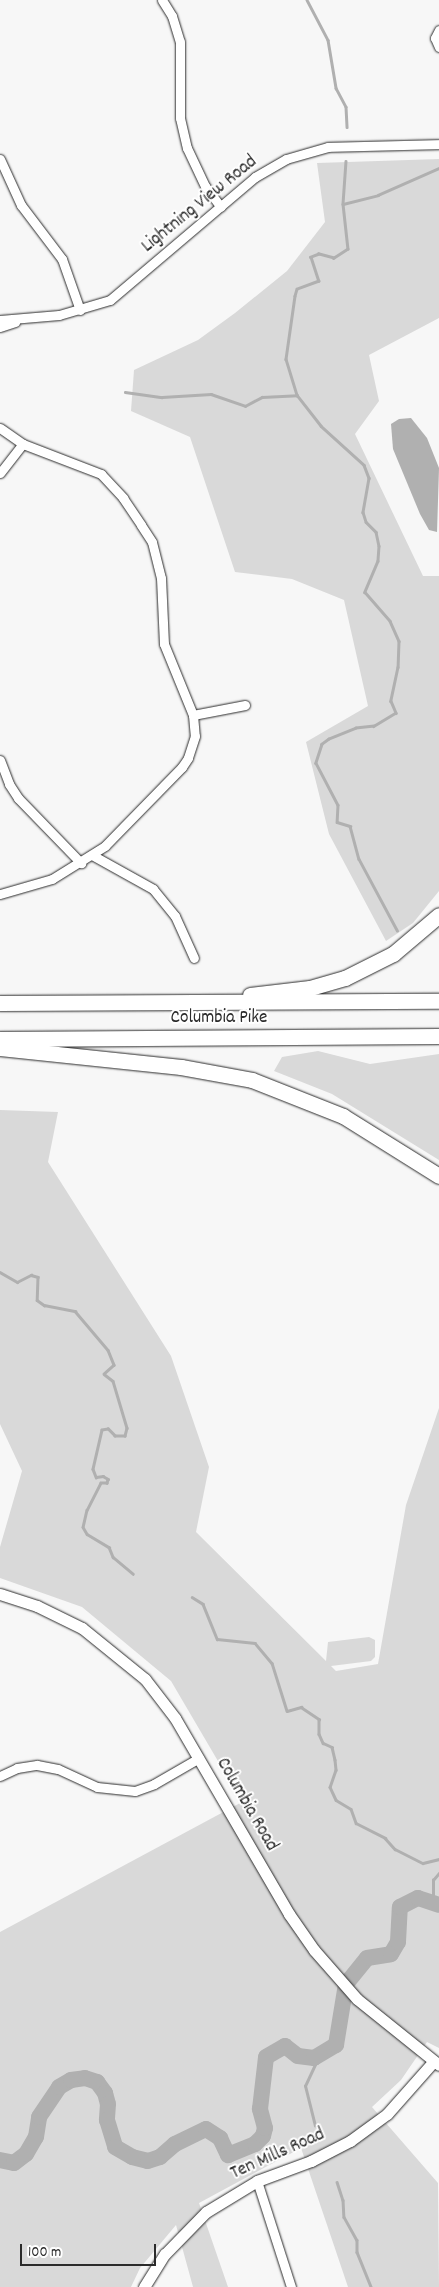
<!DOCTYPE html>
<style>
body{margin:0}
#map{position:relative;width:439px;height:2287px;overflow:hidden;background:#f7f7f7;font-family:Dekko,sans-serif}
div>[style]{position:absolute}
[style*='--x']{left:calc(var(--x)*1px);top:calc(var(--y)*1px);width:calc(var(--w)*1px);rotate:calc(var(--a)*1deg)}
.green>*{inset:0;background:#d9d9d9}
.water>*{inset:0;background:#b0b0b0}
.stream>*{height:2.5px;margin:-1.25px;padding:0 1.25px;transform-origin:1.25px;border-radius:1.25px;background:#b0b0b0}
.river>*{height:16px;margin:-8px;padding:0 8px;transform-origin:8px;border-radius:8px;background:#b0b0b0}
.roads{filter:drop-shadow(0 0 1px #2b2b2b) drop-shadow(0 0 1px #2b2b2b)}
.street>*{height:9px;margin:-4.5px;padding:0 4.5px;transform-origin:4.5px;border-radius:4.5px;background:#fff}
.secondary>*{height:11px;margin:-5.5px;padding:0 5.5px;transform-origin:5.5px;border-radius:5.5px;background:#fff}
.highway>*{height:15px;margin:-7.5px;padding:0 7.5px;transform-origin:7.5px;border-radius:7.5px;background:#fff}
span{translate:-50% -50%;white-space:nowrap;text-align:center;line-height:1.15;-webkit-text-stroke:4px #fff;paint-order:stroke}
.street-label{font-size:19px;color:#2b2b2b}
.scale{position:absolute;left:20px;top:2244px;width:136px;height:22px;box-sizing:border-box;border:2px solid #2b2b2b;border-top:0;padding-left:6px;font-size:15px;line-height:18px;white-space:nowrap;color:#2b2b2b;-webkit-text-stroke:4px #fff;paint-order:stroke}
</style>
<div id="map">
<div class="green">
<i style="clip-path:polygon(439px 159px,439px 318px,369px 355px,379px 401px,355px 434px,423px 576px,439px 576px,439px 891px,413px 923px,386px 941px,329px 834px,306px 742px,368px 706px,344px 600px,292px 579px,235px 572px,190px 437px,131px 411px,134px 370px,198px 340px,235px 313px,287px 271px,325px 222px,317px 163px)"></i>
<i style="clip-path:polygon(318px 1051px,370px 1064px,439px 1054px,439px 1160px,332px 1094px,274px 1071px,282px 1057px)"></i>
<i style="clip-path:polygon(0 1110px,58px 1112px,48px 1162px,171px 1356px,209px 1467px,196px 1532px,326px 1661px,328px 1642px,369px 1637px,375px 1640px,375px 1657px,371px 1661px,331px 1666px,336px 1671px,378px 1664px,406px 1505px,439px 1408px,439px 2048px,427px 2042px,401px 2080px,372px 2107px,438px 2183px,439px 2287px,348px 2287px,301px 2148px,199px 2203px,228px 2287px,193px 2287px,176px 2225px,140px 2268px,131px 2287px,0 2287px,0 1932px,242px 1802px,171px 1681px,82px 1607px,0 1578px,0 1547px,22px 1471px,0 1424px)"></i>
</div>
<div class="water">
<i style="clip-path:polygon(411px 418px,427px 438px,439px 468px,437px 532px,429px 530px,420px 514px,393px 449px,391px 424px,399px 419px)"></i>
</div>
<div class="stream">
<i style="--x:307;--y:0;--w:45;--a:62.3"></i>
<i style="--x:328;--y:40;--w:49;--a:80.5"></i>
<i style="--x:336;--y:88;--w:21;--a:62"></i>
<i style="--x:346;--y:107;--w:20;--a:87"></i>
<i style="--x:346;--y:161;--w:43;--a:94"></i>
<i style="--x:343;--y:204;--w:45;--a:83.7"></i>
<i style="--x:348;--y:249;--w:17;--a:147"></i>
<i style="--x:334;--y:258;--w:16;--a:-165"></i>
<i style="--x:319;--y:254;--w:9;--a:159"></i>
<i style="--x:311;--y:257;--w:25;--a:72"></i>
<i style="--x:319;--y:281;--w:23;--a:160"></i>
<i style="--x:297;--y:289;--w:7;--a:106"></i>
<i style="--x:295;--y:296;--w:64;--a:98.1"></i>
<i style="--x:286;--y:359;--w:38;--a:73"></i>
<i style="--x:297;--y:395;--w:39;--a:52"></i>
<i style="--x:321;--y:426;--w:58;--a:42.2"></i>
<i style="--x:364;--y:465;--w:14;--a:69"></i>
<i style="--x:369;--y:478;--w:35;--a:100"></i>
<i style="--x:363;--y:512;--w:10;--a:73"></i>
<i style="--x:366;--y:522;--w:14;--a:45"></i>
<i style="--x:376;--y:532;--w:14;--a:78"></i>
<i style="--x:379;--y:546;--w:15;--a:94"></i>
<i style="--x:378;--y:561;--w:34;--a:113"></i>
<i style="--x:365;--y:592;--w:38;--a:49"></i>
<i style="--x:390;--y:621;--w:22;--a:66"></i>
<i style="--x:399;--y:641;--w:26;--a:92"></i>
<i style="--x:398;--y:667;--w:35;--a:102"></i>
<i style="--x:391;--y:701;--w:13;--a:67"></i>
<i style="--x:396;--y:713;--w:26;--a:149"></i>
<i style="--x:374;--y:726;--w:18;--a:174"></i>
<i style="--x:356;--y:728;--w:29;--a:158"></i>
<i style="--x:329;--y:739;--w:9;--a:144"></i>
<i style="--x:322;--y:744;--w:20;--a:108"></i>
<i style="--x:316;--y:763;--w:47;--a:62.4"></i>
<i style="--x:338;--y:805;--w:17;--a:93"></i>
<i style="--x:337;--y:822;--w:14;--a:17"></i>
<i style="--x:350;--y:826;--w:34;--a:75"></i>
<i style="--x:359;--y:859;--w:81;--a:61.8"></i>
<i style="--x:343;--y:204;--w:36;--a:-14"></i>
<i style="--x:378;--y:195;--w:67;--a:-23.9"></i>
<i style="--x:125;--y:392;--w:37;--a:8"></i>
<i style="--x:162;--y:397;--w:49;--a:-3.5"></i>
<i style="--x:211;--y:394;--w:36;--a:19"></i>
<i style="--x:245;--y:406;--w:19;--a:-28"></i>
<i style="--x:262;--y:397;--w:35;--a:-3"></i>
<i style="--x:0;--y:1272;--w:20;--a:30"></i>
<i style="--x:17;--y:1282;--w:16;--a:-27"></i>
<i style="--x:31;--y:1275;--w:7;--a:16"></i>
<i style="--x:38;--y:1277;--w:23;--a:92"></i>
<i style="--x:37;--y:1300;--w:9;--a:36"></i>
<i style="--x:44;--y:1305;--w:32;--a:11"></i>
<i style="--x:75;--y:1311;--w:51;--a:49.8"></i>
<i style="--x:108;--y:1350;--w:16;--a:68"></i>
<i style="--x:114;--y:1365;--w:13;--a:138"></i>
<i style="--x:104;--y:1374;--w:11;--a:38"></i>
<i style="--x:113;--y:1381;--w:49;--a:73.4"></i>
<i style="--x:127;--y:1428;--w:8;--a:104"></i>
<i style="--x:125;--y:1436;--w:10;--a:180"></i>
<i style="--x:115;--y:1436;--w:10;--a:-135"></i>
<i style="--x:108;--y:1429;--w:6;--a:171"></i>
<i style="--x:102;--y:1430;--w:40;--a:103"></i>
<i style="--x:93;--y:1469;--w:9;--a:69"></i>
<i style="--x:96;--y:1477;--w:7;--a:-8"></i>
<i style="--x:103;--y:1476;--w:6;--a:31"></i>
<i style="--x:108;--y:1479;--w:4;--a:104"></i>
<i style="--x:107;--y:1483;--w:6;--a:180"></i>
<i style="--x:101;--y:1483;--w:30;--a:117"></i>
<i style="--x:87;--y:1510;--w:17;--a:103"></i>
<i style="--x:83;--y:1527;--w:8;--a:60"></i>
<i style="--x:87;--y:1534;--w:26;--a:31"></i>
<i style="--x:109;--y:1547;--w:11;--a:68"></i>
<i style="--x:113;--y:1557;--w:26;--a:40"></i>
<i style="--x:192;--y:1597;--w:13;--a:32"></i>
<i style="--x:203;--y:1604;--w:38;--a:68"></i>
<i style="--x:217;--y:1639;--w:38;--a:6"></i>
<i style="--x:255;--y:1643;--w:26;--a:50"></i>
<i style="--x:272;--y:1663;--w:50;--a:72.6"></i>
<i style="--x:287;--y:1711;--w:15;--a:-16"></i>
<i style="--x:301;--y:1707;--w:22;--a:34"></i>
<i style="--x:319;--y:1719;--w:15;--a:90"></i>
<i style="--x:319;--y:1734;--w:10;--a:66"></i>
<i style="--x:323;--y:1743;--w:10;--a:24"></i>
<i style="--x:332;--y:1747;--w:13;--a:77"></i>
<i style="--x:335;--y:1760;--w:10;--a:84"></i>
<i style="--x:336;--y:1770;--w:18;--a:109"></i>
<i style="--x:330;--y:1787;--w:14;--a:65"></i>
<i style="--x:336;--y:1800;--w:17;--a:31"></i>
<i style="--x:351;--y:1809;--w:15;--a:70"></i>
<i style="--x:356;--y:1823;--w:33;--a:27"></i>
<i style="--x:385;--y:1838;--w:15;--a:48"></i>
<i style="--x:395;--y:1849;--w:31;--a:27"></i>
<i style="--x:423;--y:1863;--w:16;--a:-14"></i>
<i style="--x:433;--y:1902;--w:22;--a:-90"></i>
<i style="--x:433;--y:1880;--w:9;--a:-49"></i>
<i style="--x:315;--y:2126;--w:41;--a:-104"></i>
<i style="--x:305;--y:2086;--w:33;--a:-65"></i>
<i style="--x:337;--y:2182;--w:19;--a:72"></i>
<i style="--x:343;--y:2200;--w:17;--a:87"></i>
<i style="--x:344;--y:2217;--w:26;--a:61"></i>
<i style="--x:357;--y:2240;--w:12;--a:90"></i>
<i style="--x:357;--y:2252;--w:38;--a:68"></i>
</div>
<div class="river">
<i style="--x:0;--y:2160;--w:14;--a:12"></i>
<i style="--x:14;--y:2163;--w:15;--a:-37"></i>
<i style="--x:26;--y:2154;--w:20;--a:-60"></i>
<i style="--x:36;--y:2137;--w:20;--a:-81"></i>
<i style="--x:39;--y:2117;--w:36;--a:-56"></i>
<i style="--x:59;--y:2087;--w:14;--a:-30"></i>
<i style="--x:71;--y:2080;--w:14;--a:-8"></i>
<i style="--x:85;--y:2078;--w:13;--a:18"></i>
<i style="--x:97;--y:2082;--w:14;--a:54"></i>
<i style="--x:105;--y:2093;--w:11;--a:75"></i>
<i style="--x:108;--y:2104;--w:16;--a:94"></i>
<i style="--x:107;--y:2120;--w:28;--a:73"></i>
<i style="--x:115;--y:2147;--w:20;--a:30"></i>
<i style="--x:132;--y:2157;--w:16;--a:14"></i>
<i style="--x:148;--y:2161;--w:13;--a:-18"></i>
<i style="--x:160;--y:2157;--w:20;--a:-41"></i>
<i style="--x:175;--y:2144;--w:34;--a:-26"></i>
<i style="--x:206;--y:2129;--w:17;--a:33"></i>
<i style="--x:220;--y:2138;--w:19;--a:65"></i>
<i style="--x:228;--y:2155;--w:29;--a:-22"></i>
<i style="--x:255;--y:2144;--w:11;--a:-45"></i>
<i style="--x:263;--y:2136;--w:8;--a:-76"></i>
<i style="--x:265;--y:2128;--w:20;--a:-105"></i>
<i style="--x:260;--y:2109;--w:52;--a:-83.4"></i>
<i style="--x:266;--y:2057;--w:22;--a:-30"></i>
<i style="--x:285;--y:2046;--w:16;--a:38"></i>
<i style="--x:298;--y:2056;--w:16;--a:7"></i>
<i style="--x:314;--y:2058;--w:26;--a:-31"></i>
<i style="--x:336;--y:2045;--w:62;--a:-80.7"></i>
<i style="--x:346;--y:1984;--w:33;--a:-51"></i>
<i style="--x:367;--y:1958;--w:24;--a:-9"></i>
<i style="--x:391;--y:1954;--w:14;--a:-60"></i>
<i style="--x:398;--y:1942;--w:35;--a:-87"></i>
<i style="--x:400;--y:1907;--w:20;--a:-27"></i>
<i style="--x:418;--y:1898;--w:22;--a:18"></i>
</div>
<div class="roads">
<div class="street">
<i style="--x:162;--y:0;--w:19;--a:58"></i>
<i style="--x:172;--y:16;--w:27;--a:73"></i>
<i style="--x:180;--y:42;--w:76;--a:90"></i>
<i style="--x:180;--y:118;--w:31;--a:77"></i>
<i style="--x:187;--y:148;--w:42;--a:64.7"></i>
<i style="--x:205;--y:186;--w:26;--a:53"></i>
<i style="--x:439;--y:30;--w:9;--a:117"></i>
<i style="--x:435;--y:38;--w:10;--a:66"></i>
<i style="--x:0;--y:159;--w:51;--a:65.5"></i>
<i style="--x:21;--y:205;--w:68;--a:52.8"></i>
<i style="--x:62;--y:259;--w:54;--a:70.6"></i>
<i style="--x:0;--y:320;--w:59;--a:-4.8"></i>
<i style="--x:59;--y:315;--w:53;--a:-16.4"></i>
<i style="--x:110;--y:300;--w:190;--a:-40.3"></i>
<i style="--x:255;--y:177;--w:36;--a:-30"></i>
<i style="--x:286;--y:159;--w:44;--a:-15.9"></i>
<i style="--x:328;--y:147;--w:111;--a:-1.5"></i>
<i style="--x:0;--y:327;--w:16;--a:-18"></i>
<i style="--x:0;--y:428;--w:28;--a:35"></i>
<i style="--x:23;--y:444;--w:84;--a:21"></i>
<i style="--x:101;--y:474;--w:33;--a:47"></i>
<i style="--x:123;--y:498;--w:32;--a:56"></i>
<i style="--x:141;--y:525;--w:20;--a:57"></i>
<i style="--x:152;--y:542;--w:37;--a:76"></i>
<i style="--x:161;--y:578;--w:66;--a:87.4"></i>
<i style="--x:164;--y:644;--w:77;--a:67.8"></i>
<i style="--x:193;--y:715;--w:21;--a:85"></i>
<i style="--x:195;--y:736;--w:23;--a:108"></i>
<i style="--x:188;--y:758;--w:11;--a:124"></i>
<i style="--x:182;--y:767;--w:110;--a:134.3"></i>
<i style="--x:105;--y:846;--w:62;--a:148.1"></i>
<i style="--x:52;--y:879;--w:54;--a:163.9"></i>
<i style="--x:0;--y:473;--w:37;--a:-52"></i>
<i style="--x:193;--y:715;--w:53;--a:-10.9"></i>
<i style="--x:0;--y:760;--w:26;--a:69"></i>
<i style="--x:9;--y:784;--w:17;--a:57"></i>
<i style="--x:18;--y:798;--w:91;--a:45.9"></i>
<i style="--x:92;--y:855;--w:70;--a:29.1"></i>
<i style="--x:153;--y:889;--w:35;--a:51"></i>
<i style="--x:175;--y:916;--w:46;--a:65.7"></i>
<i style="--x:0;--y:1776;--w:19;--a:-25"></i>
<i style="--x:17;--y:1768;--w:20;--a:-9"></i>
<i style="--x:37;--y:1765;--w:21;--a:11"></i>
<i style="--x:58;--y:1769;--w:43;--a:24.8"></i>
<i style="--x:97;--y:1787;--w:38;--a:6"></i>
<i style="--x:135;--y:1791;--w:20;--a:-20"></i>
<i style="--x:154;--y:1784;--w:52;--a:-30"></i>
<i style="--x:257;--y:2181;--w:111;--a:72.2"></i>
</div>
<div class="secondary">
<i style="--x:0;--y:1594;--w:39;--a:18"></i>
<i style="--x:37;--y:1606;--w:50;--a:26.1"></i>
<i style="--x:82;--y:1628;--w:81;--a:39"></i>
<i style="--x:145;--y:1679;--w:49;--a:52.4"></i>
<i style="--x:175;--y:1718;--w:227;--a:59.8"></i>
<i style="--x:289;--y:1914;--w:44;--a:55.2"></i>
<i style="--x:314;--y:1950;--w:65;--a:48.7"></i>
<i style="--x:357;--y:1999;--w:105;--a:38.8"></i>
<i style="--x:144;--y:2287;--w:39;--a:-58"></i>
<i style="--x:165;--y:2254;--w:59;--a:-45.7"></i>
<i style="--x:206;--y:2212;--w:60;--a:-31.3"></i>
<i style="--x:257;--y:2181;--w:58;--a:-20.3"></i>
<i style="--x:311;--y:2161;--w:44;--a:-27.1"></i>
<i style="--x:350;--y:2141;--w:46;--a:-36.1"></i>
<i style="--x:387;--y:2114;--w:69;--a:-48.5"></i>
</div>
<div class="highway">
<i style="--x:250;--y:995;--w:60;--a:-6.7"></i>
<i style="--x:310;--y:988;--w:36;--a:-16"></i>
<i style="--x:345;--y:978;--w:54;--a:-26.6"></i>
<i style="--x:393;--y:954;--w:60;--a:-40.3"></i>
<i style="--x:0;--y:1003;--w:439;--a:-0.3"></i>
<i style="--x:0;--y:1039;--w:439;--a:-0.4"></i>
<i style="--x:0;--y:1048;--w:182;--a:6"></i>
<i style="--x:181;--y:1067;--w:72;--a:10.4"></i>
<i style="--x:252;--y:1080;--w:98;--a:21.6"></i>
<i style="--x:343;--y:1116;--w:113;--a:32"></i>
</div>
</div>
<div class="street-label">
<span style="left:200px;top:205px;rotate:-39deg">Lightning View Road</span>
<span style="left:219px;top:1019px">Columbia Pike</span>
<span style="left:246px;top:1805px;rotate:60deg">Columbia Road</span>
<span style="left:278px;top:2155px;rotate:-24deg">Ten Mills Road</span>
</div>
<div class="scale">100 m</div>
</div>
